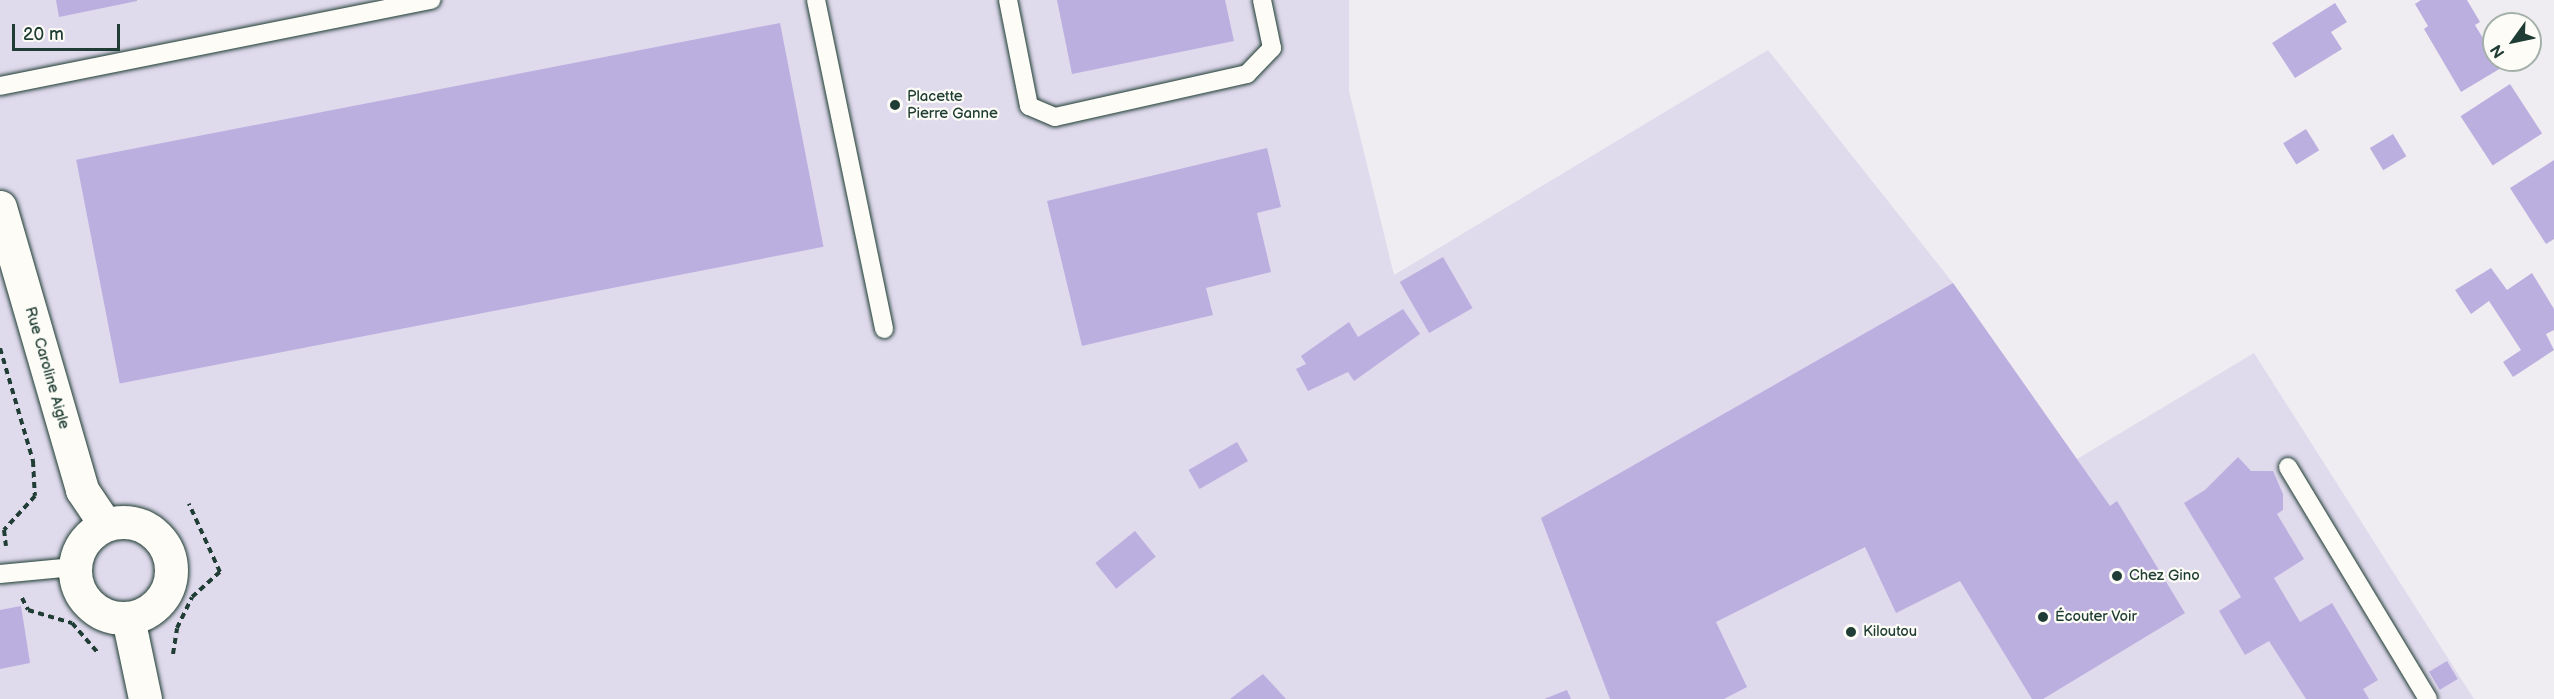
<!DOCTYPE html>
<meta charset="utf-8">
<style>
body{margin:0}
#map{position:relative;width:2554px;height:699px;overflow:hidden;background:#f0edf2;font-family:"Balsamiq Sans",sans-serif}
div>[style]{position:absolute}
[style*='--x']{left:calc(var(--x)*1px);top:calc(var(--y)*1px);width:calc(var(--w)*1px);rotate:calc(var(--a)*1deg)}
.built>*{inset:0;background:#e0daed}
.building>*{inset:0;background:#bbafe0;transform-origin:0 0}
.path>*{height:4px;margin-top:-2px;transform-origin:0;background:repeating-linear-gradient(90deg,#1f3d34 0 6px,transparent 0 10.5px)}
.roads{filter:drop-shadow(0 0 2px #1f3d34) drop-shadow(0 0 2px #1f3d34)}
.lane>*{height:18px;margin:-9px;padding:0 9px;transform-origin:9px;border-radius:9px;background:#fdfcf7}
.street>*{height:33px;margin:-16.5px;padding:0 16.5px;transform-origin:16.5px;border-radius:16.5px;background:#fdfcf7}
.street>.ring{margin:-16.5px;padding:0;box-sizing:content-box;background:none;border:33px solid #fdfcf7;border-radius:50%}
.dots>*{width:16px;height:16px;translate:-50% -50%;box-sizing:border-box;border:3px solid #fdfcf7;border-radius:50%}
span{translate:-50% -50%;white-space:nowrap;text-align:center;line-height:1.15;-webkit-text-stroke:4.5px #fdfcf7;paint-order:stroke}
.poi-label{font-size:15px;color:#1f3d34}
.left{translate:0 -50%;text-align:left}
.street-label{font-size:15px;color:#1f3d34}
.north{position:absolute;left:2482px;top:12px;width:60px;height:60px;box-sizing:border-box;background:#fdfcf7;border:2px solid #a4b0a9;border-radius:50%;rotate:237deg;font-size:16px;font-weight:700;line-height:24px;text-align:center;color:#1f3d34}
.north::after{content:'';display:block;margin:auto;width:21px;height:27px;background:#1f3d34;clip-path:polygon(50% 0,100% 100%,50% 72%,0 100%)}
.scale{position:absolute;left:12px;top:24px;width:108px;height:27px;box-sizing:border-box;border:3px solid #1f3d34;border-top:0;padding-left:8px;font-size:18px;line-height:21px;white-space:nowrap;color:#1f3d34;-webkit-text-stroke:4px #fdfcf7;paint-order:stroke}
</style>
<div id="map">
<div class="built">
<i style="clip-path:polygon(0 0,1349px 0,1349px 91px,1394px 275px,1768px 50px,1953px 283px,2077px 459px,2254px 353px,2474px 699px,0 699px)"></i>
</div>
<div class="building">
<i style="clip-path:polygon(56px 0,137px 0,137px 1px,59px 17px)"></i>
<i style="clip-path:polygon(1057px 0,1225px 0,1234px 41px,1072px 74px)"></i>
<i style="clip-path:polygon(2421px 0,2467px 0,2480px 22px,2475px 25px,2501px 68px,2461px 92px,2424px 29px,2428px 26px,2415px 4px)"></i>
<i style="clip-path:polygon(2335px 3px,2347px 22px,2331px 32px,2342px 49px,2295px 78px,2272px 43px)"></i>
<i style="left:780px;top:23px;width:228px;height:717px;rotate:79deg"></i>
<i style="left:2510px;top:84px;width:59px;height:59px;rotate:57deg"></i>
<i style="left:2306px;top:129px;width:25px;height:27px;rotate:58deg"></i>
<i style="left:2393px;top:134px;width:26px;height:27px;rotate:59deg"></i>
<i style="clip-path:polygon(1267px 148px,1281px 207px,1257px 213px,1271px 272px,1206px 288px,1213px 315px,1082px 346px,1047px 201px)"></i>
<i style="clip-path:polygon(2554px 160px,2554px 239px,2546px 244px,2510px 188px)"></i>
<i style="left:1443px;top:257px;width:59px;height:50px;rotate:60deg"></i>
<i style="clip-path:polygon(2491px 268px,2507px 290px,2532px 273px,2554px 309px,2554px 330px,2546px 334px,2554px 350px,2513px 377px,2503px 362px,2521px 350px,2489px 301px,2471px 314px,2455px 290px)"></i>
<i style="clip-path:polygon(1953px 283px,2110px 506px,2117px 501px,2185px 613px,2043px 699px,2032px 699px,1960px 581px,1896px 613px,1865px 547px,1716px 622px,1747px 687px,1724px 699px,1610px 699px,1541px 518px)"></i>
<i style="clip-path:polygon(1403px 309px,1420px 334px,1354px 381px,1348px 372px,1308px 391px,1296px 369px,1306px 364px,1301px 356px,1349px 322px,1358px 337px)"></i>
<i style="left:1237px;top:442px;width:22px;height:56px;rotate:60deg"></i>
<i style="clip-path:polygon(2238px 457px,2251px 471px,2273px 471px,2283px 494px,2283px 510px,2277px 514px,2304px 559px,2274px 578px,2300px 622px,2332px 603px,2378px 680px,2363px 689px,2369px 699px,2306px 699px,2269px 641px,2245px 655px,2219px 611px,2241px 597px,2184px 503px,2205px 490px)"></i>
<i style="left:1135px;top:531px;width:33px;height:51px;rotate:51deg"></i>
<i style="clip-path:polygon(21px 606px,30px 663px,0 669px,0 610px)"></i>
<i style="left:2447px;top:661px;width:21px;height:21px;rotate:59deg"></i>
<i style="clip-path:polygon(1263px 674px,1286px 699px,1230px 699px)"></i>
<i style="clip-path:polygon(1567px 690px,1571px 699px,1544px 699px)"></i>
</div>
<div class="path">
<i style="--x:0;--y:348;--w:118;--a:73.7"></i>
<i style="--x:33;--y:461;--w:35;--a:87"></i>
<i style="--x:35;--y:496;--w:46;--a:132.4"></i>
<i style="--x:4;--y:530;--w:16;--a:83"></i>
<i style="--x:22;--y:598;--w:13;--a:63"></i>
<i style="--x:28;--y:610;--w:46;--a:16.5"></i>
<i style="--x:72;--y:623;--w:38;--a:49"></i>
<i style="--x:173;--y:654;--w:26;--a:-81"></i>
<i style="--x:177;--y:628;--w:34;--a:-64"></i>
<i style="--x:192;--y:597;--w:38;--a:-42"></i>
<i style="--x:220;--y:572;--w:75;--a:-114.5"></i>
</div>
<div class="roads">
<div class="lane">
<i style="--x:816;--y:0;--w:336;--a:78.3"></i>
<i style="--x:1008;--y:0;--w:108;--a:78.8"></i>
<i style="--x:1029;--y:106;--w:28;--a:23"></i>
<i style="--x:1055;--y:117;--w:197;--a:-12.6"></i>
<i style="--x:1247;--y:74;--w:36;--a:-46"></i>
<i style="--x:1272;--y:48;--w:49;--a:-101.8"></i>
<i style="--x:0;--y:86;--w:440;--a:-11.3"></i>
<i style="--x:2288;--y:467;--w:271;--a:58.9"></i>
<i style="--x:0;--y:574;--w:74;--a:-5.4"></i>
</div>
<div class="street">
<i style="--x:0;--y:207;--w:295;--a:73.8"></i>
<i style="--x:82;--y:490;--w:41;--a:55.9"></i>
<i class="ring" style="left:75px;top:522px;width:63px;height:63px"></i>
<i style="--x:128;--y:618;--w:83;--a:78.1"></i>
</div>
</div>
<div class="dots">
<i style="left:895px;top:105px;background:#1f3d34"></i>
<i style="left:2117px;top:576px;background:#1f3d34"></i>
<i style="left:2043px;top:617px;background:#1f3d34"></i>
<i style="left:1851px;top:632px;background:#1f3d34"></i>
</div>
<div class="poi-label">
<span class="left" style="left:907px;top:105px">Placette<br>Pierre Ganne</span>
<span class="left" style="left:2129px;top:576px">Chez Gino</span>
<span class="left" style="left:2055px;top:617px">Écouter Voir</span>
<span class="left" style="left:1863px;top:632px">Kiloutou</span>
</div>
<div class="street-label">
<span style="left:47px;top:368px;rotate:74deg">Rue Caroline Aigle</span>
</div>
<div class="north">N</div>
<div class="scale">20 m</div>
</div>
